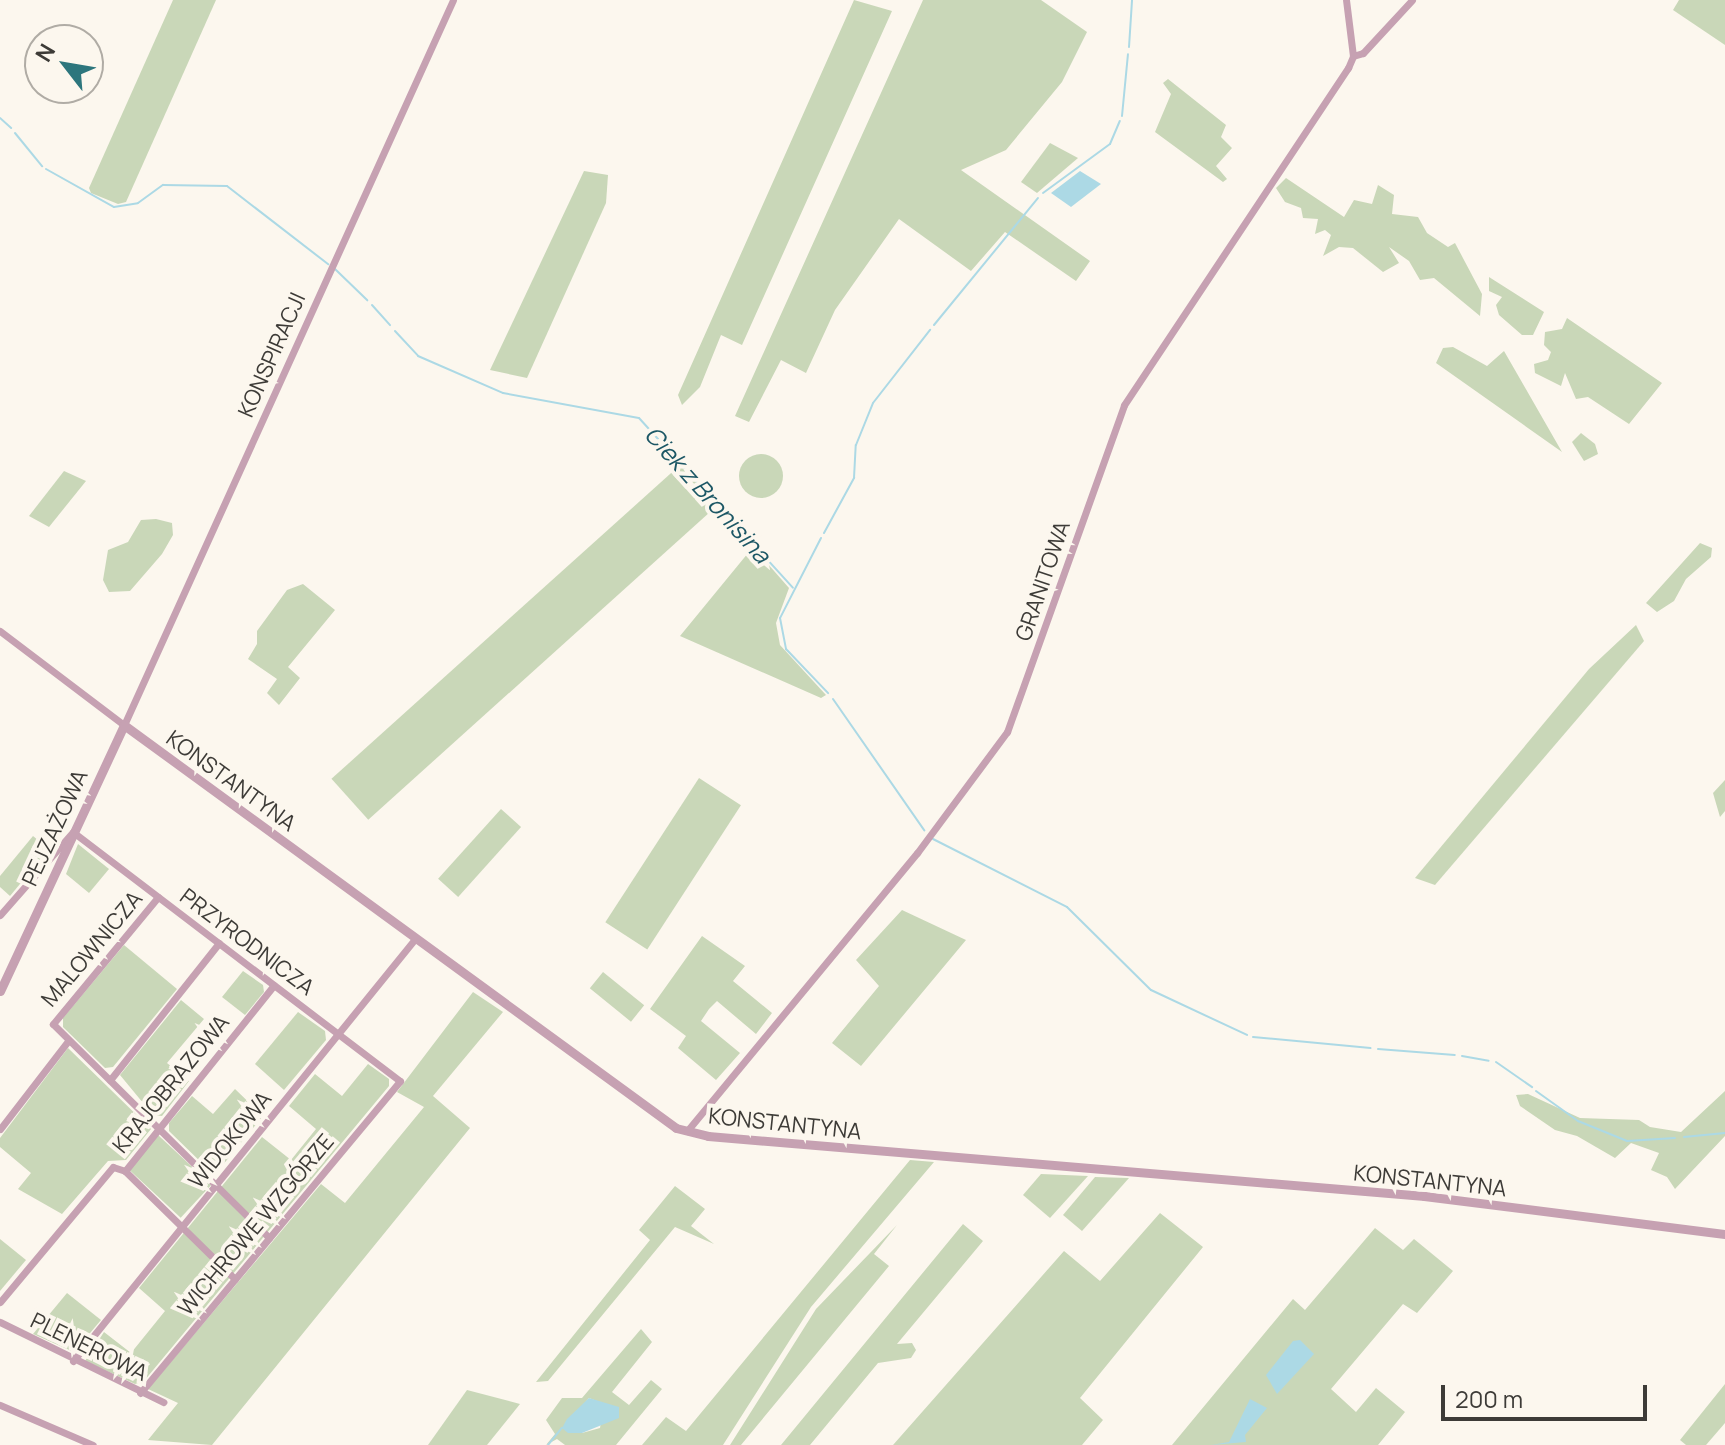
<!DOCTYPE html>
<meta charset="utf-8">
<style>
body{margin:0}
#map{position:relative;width:1725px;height:1445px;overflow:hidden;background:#fcf7ee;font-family:Manrope,sans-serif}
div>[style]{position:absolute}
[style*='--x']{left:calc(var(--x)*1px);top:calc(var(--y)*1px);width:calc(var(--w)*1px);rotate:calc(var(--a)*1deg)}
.green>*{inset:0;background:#c9d7b8;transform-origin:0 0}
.round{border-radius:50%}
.water>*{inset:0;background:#acd9e5}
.stream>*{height:2px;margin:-1px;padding:0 1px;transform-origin:1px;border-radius:1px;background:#acd9e5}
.minor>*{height:7px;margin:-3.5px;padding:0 3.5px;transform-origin:3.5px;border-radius:3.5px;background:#c6a1b2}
.tertiary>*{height:9px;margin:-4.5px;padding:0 4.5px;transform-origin:4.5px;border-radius:4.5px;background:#c6a1b2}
span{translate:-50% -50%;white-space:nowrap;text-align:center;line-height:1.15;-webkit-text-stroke:8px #fcf7ee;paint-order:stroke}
.street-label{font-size:22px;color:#3d3b37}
.water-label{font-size:24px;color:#1c5765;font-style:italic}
.north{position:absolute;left:24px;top:24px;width:80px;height:80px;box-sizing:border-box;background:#fcf7ee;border:2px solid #b0aca5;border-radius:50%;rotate:301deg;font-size:22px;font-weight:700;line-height:32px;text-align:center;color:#3d3b37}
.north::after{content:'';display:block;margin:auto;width:28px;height:36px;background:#2d767d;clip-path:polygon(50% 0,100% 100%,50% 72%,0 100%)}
.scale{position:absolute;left:1441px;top:1385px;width:206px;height:36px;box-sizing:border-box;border:4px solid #3d3b37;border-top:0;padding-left:10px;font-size:24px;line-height:28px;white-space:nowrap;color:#3d3b37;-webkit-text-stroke:6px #fcf7ee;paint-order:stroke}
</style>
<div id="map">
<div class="green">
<i style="clip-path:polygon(173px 0,216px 0,126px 202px,118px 204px,91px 193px,89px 188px)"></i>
<i style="clip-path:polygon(854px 0,892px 11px,742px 345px,721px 335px,700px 387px,682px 405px,678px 395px)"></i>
<i style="clip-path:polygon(923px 0,1041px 0,1087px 32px,1062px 82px,1006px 150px,961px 170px,1090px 261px,1076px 281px,1005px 232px,971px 271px,899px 219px,835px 310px,806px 373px,781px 360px,749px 422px,735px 416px)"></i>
<i style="clip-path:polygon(1679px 0,1725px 0,1725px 45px,1673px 10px)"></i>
<i style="clip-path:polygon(1168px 79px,1226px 125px,1221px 137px,1232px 148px,1216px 166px,1227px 179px,1223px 182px,1155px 132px,1171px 94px,1163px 83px)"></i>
<i style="clip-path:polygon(1050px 143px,1078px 158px,1037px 193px,1021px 182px)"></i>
<i style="clip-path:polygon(584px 171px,608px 175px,606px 203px,527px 378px,490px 370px)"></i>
<i style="clip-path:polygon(1286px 178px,1344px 217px,1354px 200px,1372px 204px,1378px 185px,1394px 195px,1392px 214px,1418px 217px,1427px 233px,1448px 247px,1455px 243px,1482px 294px,1480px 316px,1434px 278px,1420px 280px,1409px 261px,1389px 247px,1399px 263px,1383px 272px,1353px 248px,1339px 247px,1323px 256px,1331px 235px,1325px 230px,1315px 234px,1318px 219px,1303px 218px,1301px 208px,1285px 202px,1276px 188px)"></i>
<i style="clip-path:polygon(1489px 277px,1544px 312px,1533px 335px,1522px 335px,1499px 315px,1496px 305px,1502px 297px,1489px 291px)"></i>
<i style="clip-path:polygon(1567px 318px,1662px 383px,1629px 424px,1588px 397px,1576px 399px,1565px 373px,1561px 386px,1535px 373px,1534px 364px,1548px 360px,1551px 352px,1544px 345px,1545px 332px,1562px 329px)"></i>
<i style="clip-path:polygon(1453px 347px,1487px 366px,1504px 351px,1562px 452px,1436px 363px,1443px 348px)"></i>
<i style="clip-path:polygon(1581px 433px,1595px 444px,1598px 454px,1584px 461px,1572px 442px)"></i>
<i class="round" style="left:739px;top:454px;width:44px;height:44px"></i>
<i style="left:680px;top:465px;width:55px;height:469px;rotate:48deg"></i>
<i style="clip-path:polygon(64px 471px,86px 481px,49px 527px,29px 516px)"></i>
<i style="clip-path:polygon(156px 519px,172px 523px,173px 535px,162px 554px,130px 591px,109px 592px,103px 580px,108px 550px,128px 542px,141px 520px)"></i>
<i style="clip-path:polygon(1700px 543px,1712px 548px,1711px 557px,1686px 579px,1674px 601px,1657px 612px,1646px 603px)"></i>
<i style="clip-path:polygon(753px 547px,789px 588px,776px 623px,780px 645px,826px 695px,821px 698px,680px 636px)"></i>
<i style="clip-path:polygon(303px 584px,335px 610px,288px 667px,300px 678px,279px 705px,267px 693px,277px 679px,248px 659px,257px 644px,257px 631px,287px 590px)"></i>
<i style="clip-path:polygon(1636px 625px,1644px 641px,1435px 885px,1415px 878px,1589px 669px)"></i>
<i style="left:699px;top:778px;width:50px;height:172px;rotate:33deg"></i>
<i style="clip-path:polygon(1725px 780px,1725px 811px,1720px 817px,1713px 793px)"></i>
<i style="left:501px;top:809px;width:27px;height:94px;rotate:42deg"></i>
<i style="clip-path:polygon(33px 836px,49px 849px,10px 896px,0 887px,0 876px)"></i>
<i style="clip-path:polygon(78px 844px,109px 869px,89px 893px,66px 874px)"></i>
<i style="clip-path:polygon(902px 910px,966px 940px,861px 1066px,832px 1043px,879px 986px,856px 960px)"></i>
<i style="clip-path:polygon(702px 936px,745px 966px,733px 981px,772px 1013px,756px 1034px,717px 1001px,709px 1009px,701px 1021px,740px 1053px,716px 1080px,678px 1048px,686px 1036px,650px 1009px)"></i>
<i style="clip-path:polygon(124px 945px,177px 989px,113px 1067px,105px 1068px,63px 1027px,63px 1018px)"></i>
<i style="clip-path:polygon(243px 971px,263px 985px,264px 992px,245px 1015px,222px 997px)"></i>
<i style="left:603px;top:972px;width:53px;height:21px;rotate:39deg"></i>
<i style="clip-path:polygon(473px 992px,503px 1012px,433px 1096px,470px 1128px,212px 1445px,148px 1440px,178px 1403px,148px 1389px,321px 1184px,345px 1203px,424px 1107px,397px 1092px)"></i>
<i style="clip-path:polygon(181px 1000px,204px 1019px,167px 1063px,189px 1081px,162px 1116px,153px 1115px,120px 1075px)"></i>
<i style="clip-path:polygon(298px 1012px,325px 1031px,326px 1040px,284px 1090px,255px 1064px)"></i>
<i style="clip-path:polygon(68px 1048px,151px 1129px,126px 1160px,108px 1161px,62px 1214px,18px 1189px,31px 1173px,0 1147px,0 1138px)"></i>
<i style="clip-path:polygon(368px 1064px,389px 1079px,389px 1086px,144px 1381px,135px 1384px,85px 1361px,104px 1332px,131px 1353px,165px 1311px,139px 1288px,262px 1137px,291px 1160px,316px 1129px,289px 1106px,315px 1074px,342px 1096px)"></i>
<i style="clip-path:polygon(235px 1089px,263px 1116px,217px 1172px,210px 1171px,169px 1131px,169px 1123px,192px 1096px,213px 1114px)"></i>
<i style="clip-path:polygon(1725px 1091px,1725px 1136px,1675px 1189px,1667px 1177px,1651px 1170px,1659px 1153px,1631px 1143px,1615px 1158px,1577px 1136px,1555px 1130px,1520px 1106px,1516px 1095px,1528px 1094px,1580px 1118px,1639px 1120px,1650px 1127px,1681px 1132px)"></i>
<i style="left:158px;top:1135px;width:73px;height:45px;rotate:43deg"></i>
<i style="clip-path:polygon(910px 1160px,934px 1162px,811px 1307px,723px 1445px,642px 1445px,666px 1417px,686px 1431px)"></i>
<i style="clip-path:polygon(1041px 1174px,1088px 1176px,1050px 1218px,1023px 1195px)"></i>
<i style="clip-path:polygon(1095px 1177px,1129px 1178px,1082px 1231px,1063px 1215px)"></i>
<i style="clip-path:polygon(675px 1186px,705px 1209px,691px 1226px,714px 1244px,675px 1227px,548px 1381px,536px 1382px,650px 1240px,639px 1230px)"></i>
<i style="clip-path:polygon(1160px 1213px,1203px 1247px,1080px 1398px,1103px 1420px,1082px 1445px,893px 1445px,1064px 1251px,1100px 1281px)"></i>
<i style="clip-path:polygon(963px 1224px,983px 1241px,897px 1344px,912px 1343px,916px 1350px,911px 1358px,878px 1363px,810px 1445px,781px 1445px)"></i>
<i style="clip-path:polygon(897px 1225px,874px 1254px,889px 1266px,741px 1445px,730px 1445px,816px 1309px)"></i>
<i style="clip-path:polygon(1375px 1228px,1403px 1250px,1414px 1239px,1453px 1271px,1417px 1313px,1403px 1304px,1331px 1389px,1356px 1412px,1376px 1388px,1405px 1412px,1378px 1445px,1172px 1445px,1293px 1299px,1305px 1310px)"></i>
<i style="clip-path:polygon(0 1239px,26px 1260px,0 1291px)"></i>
<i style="clip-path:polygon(67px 1293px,101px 1320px,74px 1352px,33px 1334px)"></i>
<i style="clip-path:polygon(evenodd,641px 1329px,652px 1342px,612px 1392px,629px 1405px,651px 1380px,662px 1389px,616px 1445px,565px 1445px,557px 1439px,546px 1445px,555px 1434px,546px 1420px,562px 1398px,582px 1398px,641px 1329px,589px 1398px,604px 1404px,600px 1428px,582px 1433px,579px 1410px,589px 1398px)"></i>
<i style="clip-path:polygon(1725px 1384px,1725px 1423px,1706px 1445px,1686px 1445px,1680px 1440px)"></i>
<i style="clip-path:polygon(467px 1390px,520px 1404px,487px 1445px,428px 1445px)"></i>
</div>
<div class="water">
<i style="clip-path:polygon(1080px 171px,1101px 184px,1071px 207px,1051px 193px)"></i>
<i style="clip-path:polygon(1300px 1340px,1314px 1354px,1277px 1394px,1266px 1375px,1293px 1341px)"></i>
<i style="clip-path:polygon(589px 1398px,619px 1407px,619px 1418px,582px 1433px,568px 1433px,562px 1428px,567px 1419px)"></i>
<i style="clip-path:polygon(1250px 1399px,1267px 1408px,1245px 1435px,1246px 1442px,1211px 1445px,1229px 1442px)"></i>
</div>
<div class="stream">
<i style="--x:1129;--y:47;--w:47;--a:-86.3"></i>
<i style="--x:1122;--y:116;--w:62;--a:-84.5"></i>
<i style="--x:0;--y:118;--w:15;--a:42"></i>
<i style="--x:15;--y:133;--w:43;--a:50.7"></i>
<i style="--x:46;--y:169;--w:78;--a:29.2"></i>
<i style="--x:114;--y:207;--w:24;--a:-9"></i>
<i style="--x:138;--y:203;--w:31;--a:-36"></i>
<i style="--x:163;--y:185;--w:64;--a:0.9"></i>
<i style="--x:227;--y:186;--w:128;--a:37.7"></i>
<i style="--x:1043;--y:193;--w:83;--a:-36.2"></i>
<i style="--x:1110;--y:144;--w:25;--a:-67"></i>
<i style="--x:335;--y:269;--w:45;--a:44.1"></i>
<i style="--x:372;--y:305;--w:27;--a:48"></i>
<i style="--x:934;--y:325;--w:164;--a:-50.7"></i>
<i style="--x:395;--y:331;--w:34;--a:47"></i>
<i style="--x:418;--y:356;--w:93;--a:23.5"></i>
<i style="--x:503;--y:393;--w:138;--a:10.4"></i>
<i style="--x:639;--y:418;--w:229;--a:47.8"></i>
<i style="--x:824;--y:533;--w:63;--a:-61.4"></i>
<i style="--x:854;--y:478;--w:33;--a:-87"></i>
<i style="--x:856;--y:445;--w:45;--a:-68"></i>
<i style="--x:873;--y:403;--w:93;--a:-52"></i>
<i style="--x:821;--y:538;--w:90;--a:117.1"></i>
<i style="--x:780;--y:618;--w:32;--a:79"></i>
<i style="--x:786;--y:649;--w:61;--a:46.3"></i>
<i style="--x:833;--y:699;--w:160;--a:55.2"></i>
<i style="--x:933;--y:839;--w:150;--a:26.9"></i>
<i style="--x:1067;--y:907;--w:118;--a:44.7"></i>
<i style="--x:1151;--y:990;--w:106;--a:25.1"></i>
<i style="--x:1253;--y:1037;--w:118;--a:5.4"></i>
<i style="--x:1378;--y:1049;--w:77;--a:4.5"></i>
<i style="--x:1462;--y:1056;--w:27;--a:10"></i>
<i style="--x:1496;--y:1062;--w:44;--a:34.8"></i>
<i style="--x:1536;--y:1091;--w:52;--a:35.5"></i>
<i style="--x:1578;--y:1121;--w:53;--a:22.2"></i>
<i style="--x:1627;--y:1141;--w:48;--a:-3.6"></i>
<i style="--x:1684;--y:1137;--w:41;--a:-5.6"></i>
<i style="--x:548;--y:1445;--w:22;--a:-51"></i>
</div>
<div class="minor">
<i style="--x:1353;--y:56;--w:10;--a:-17"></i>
<i style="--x:1363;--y:53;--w:72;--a:-47.2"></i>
<i style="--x:0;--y:631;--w:156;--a:37.2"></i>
<i style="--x:124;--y:725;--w:796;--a:-65.59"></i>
<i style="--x:158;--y:897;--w:165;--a:129.6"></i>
<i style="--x:53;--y:1024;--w:304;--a:44.7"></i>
<i style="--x:0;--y:915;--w:111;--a:-48.7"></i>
<i style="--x:73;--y:832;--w:411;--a:37.3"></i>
<i style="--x:400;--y:1081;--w:406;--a:129.8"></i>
<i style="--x:110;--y:1080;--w:175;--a:-51.5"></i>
<i style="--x:0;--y:1129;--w:111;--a:-52.3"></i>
<i style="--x:687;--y:1131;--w:361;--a:-50.4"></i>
<i style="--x:917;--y:853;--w:151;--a:-53.4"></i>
<i style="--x:1007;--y:732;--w:347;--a:-70.3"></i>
<i style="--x:1124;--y:405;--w:405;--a:-56.4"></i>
<i style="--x:1348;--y:68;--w:13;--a:-67"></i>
<i style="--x:1353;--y:56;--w:56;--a:-97.1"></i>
<i style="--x:125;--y:1171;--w:154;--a:44.5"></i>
<i style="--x:0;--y:1302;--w:176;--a:-50.1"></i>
<i style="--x:113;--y:1167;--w:13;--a:18"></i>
<i style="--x:125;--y:1171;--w:238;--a:-51.3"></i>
<i style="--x:0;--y:1322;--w:182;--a:26.1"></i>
<i style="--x:73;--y:1361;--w:542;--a:-50.99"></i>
<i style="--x:0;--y:1405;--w:101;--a:23.3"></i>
</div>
<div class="tertiary">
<i style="--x:0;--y:991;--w:293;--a:-65"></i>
<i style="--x:124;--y:725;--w:683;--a:36.13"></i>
<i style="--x:676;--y:1128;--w:33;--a:14"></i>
<i style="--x:708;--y:1136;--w:719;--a:4.79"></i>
<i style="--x:1424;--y:1196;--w:303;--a:7.2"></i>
</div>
<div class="street-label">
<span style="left:272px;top:355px;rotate:-66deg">KONSPIRACJI</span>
<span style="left:1043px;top:581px;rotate:-71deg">GRANITOWA</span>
<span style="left:231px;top:781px;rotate:36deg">KONSTANTYNA</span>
<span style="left:55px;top:828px;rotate:-65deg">PEJZAŻOWA</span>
<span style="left:247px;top:942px;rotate:37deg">PRZYRODNICZA</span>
<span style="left:92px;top:949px;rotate:-50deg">MALOWNICZA</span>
<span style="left:171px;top:1084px;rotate:-51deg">KRAJOBRAZOWA</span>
<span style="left:785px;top:1124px;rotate:6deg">KONSTANTYNA</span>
<span style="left:230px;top:1140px;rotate:-51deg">WIDOKOWA</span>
<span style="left:1430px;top:1181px;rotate:6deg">KONSTANTYNA</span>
<span style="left:256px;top:1225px;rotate:-50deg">WICHROWE WZGÓRZE</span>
<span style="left:89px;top:1347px;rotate:26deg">PLENEROWA</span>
</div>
<div class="water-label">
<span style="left:708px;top:494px;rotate:48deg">Ciek z Bronisina</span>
</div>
<div class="north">N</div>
<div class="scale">200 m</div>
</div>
